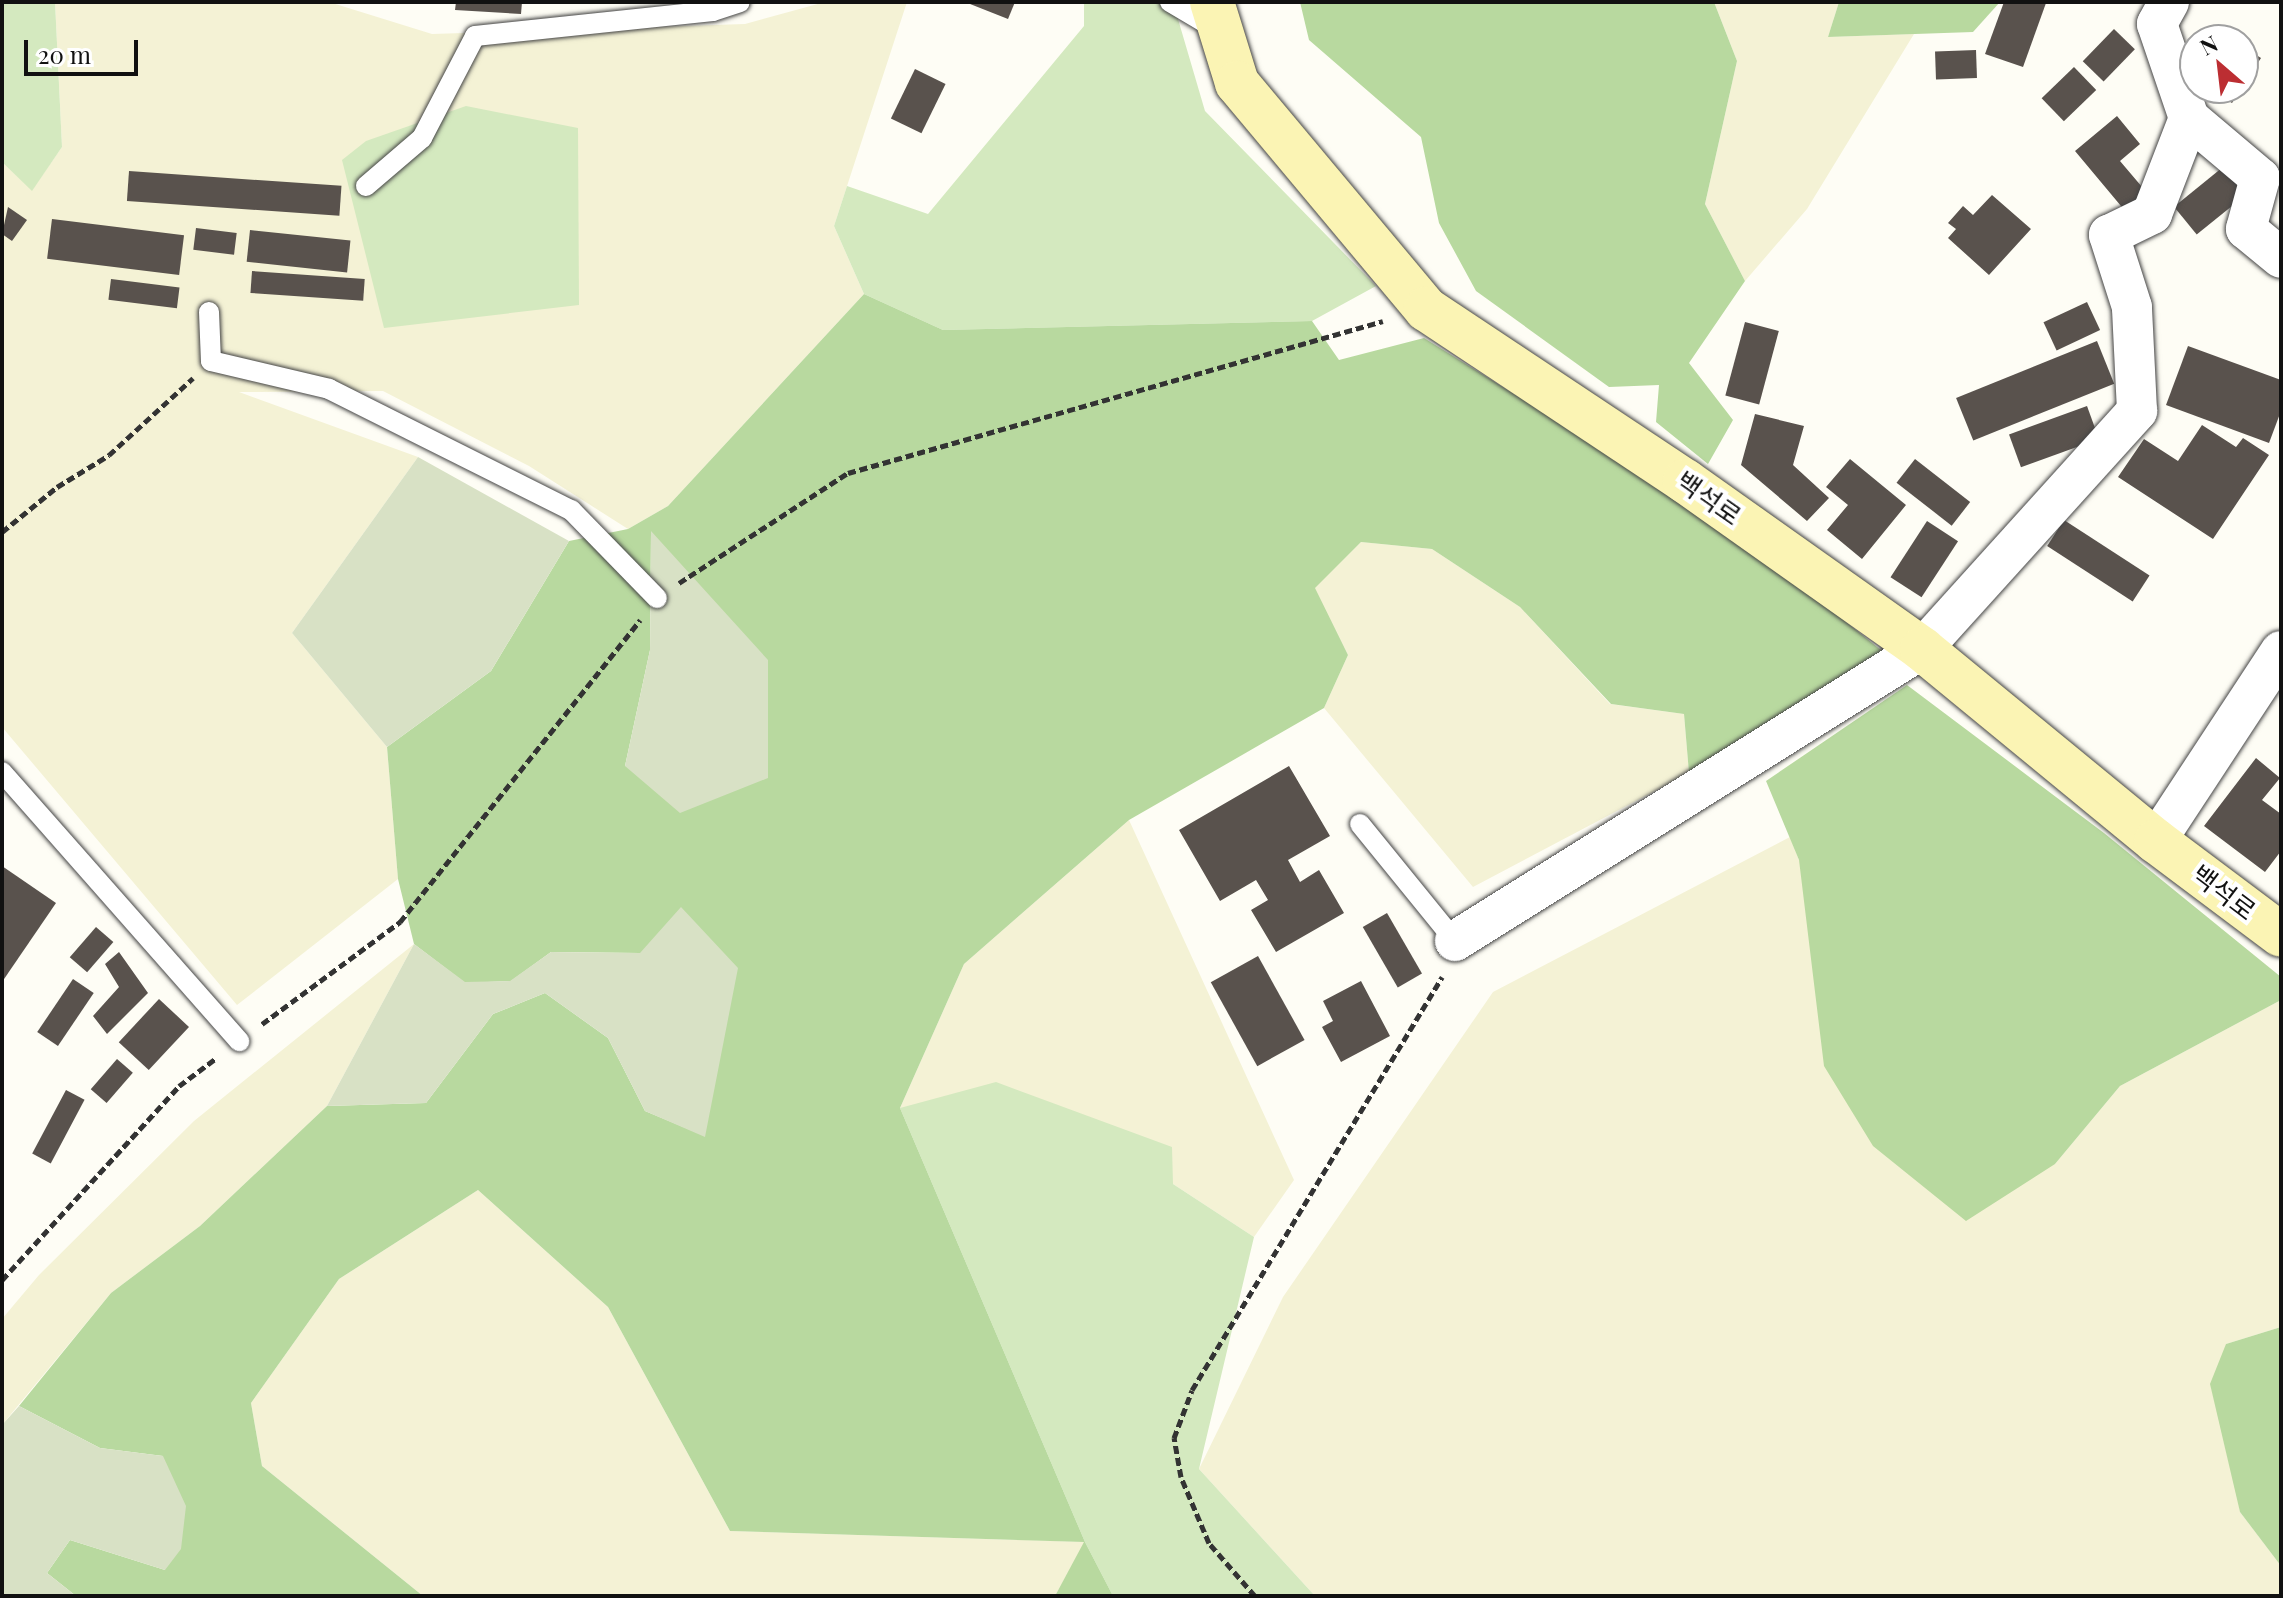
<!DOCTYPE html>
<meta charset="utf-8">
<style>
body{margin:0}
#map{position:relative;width:2283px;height:1598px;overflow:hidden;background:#fefdf5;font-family:"Playfair Display","Noto Sans KR",serif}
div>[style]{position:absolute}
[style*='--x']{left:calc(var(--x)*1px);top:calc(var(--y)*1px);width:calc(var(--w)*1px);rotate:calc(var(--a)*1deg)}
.farmland>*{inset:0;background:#f4f2d5}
.green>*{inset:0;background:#d4e9bf}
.forest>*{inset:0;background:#b8d99f}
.cemetery>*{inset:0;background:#d8e1c5}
.building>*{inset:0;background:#59524d;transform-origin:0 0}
.path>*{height:5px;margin-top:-2.5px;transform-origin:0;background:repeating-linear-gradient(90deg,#333 0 8px,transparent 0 12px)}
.roads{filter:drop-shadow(0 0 2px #444) drop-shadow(0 0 2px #444)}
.lane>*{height:20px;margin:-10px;padding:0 10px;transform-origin:10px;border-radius:10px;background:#fff}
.street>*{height:40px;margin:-20px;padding:0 20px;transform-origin:20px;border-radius:20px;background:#fff}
.secondary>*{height:44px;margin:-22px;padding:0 22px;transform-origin:22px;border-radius:22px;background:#fbf4b4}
span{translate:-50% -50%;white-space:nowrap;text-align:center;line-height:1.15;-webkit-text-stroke:8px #fff;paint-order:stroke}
.street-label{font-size:26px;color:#111}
.frame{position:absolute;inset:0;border:4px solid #111;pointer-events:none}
.north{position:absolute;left:2179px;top:24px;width:80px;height:80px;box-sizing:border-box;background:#fff;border:2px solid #a0a0a0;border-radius:50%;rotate:332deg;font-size:22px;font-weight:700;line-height:32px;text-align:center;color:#111}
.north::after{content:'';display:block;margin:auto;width:28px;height:36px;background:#bc2e32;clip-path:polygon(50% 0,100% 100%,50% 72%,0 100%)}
.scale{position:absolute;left:24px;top:40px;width:114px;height:36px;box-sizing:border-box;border:4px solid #111;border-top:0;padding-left:10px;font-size:24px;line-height:28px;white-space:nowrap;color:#111;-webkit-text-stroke:6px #fff;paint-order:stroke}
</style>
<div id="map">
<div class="farmland">
<i style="clip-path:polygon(55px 2px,329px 2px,432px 34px,745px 24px,825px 2px,907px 2px,834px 226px,864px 294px,668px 506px,628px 529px,529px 466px,383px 391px,239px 392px,418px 457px,292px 633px,387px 747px,398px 879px,237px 1005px,2px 727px,2px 162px,32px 190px,62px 147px)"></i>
<i style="clip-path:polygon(1714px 2px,1839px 2px,1828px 37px,1914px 34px,1807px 209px,1745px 281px,1705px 204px,1737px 61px)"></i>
<i style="clip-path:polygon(1361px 542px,1432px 549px,1520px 607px,1610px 704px,1684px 714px,1689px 773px,1473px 887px,1324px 708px,1348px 655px,1314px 588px)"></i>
<i style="clip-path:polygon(1129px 820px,1294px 1180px,1254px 1237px,1173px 1184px,900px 1108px,964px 964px)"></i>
<i style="clip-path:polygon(1790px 837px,1799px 860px,2055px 1164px,2120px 1086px,2281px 1000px,2281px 1327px,2226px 1344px,2240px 1512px,2281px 1566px,2281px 1596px,1315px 1596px,1199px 1469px,1283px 1297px,1493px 992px)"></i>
<i style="clip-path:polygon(414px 944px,327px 1106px,200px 1226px,111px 1293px,2px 1425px,2px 1319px,39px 1275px,194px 1121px)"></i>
<i style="clip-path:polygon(478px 1190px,608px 1307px,730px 1531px,1085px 1542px,1055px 1596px,423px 1596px,262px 1466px,251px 1403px,339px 1279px)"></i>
</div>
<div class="green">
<i style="clip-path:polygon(2px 2px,55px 2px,62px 147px,32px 191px,2px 162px)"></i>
<i style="clip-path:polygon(1084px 2px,1173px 2px,1205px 111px,1376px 286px,1312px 321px,943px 330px,864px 294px,834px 226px,847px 186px,928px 214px,1084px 26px)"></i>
<i style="clip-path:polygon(466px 106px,578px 128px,579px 305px,384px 328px,342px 160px,366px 141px)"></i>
<i style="clip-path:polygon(996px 1082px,1172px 1147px,1173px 1184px,1254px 1237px,1199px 1469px,1315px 1596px,1113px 1596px,1085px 1542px,900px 1108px)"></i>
</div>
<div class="forest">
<i style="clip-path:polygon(1300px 2px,1714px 2px,1737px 61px,1705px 204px,1745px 281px,1689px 363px,1733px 420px,1708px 464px,1656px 422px,1659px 385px,1609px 387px,1476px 291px,1439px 223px,1421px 137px,1309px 40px)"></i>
<i style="clip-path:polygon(1839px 2px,2000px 2px,1973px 32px,1828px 37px)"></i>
<i style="clip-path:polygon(evenodd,864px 294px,943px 330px,1312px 321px,1339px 360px,1424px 338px,1732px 530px,1882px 651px,1689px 773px,1684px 714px,1611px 704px,1520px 607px,1432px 549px,1361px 542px,1315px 588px,1348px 655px,1324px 708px,1129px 820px,964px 964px,900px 1108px,1085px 1542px,1113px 1596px,1055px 1596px,1084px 1542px,730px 1531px,608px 1307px,478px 1190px,339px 1279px,251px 1403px,262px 1466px,423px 1596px,76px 1596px,47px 1573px,70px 1540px,165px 1570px,163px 1456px,100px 1448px,19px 1406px,111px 1293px,200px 1226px,327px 1106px,426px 1103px,493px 1014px,545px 993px,608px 1038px,645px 1111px,705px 1136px,640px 953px,551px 952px,511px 981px,465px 983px,414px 944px,398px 879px,387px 747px,491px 671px,569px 541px,628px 529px,668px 506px,864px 294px,651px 533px,768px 778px,625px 766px,650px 650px,651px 533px)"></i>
<i style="clip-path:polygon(1907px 685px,2104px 833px,2281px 977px,2281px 1000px,2120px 1086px,2055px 1164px,1966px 1221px,1873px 1146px,1824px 1066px,1799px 860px,1766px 781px)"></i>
<i style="clip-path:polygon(2281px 1327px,2281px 1566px,2240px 1512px,2210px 1384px,2226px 1344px)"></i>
</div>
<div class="cemetery">
<i style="clip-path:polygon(418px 457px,569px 541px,491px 671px,387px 747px,292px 633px)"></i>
<i style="clip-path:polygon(651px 531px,768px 660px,768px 778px,680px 813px,625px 766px,650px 650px)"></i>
<i style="clip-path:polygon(681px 907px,738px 968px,705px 1137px,645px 1111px,608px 1038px,545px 993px,493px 1014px,426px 1103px,327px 1106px,414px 944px,465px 982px,510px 981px,551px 952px,640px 953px)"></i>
<i style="clip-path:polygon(19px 1406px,100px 1448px,163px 1456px,186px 1506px,181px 1549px,165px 1570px,70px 1540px,47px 1573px,76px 1596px,2px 1596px,2px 1425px)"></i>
</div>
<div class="building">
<i style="clip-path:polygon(456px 2px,522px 2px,521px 14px,455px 10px)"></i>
<i style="clip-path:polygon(965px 2px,1015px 2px,1008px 19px)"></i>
<i style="clip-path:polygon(2004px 2px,2046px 3px,2023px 67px,1985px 54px)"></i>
<i style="left:2114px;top:29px;width:29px;height:45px;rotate:44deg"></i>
<i style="clip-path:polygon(2243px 47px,2261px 58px,2243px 86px)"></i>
<i style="left:1976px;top:50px;width:28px;height:41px;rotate:88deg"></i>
<i style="left:2074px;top:67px;width:32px;height:45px;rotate:46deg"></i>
<i style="left:915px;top:69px;width:34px;height:55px;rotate:26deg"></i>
<i style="clip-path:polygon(2207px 88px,2242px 88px,2232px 103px)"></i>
<i style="clip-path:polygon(2117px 116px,2140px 144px,2120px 161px,2148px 194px,2126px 212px,2075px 151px)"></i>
<i style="left:2223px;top:167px;width:36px;height:63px;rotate:51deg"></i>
<i style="left:129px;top:171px;width:213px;height:30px;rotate:4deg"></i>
<i style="clip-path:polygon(1992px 195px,2031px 229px,1989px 275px,1948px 238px,1956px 229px,1948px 223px,1963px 206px,1973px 215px)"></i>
<i style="clip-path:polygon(8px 207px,27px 220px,12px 241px,2px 234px)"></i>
<i style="left:52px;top:219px;width:133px;height:40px;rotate:7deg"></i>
<i style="left:196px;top:228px;width:41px;height:22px;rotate:7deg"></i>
<i style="left:250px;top:230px;width:101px;height:32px;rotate:6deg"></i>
<i style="left:252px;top:271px;width:113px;height:22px;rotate:4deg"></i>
<i style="left:111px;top:279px;width:69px;height:21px;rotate:7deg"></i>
<i style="left:2087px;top:302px;width:31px;height:48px;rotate:65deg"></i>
<i style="left:1745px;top:322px;width:35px;height:76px;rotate:15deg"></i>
<i style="left:2097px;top:341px;width:46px;height:152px;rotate:68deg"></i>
<i style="clip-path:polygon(2188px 346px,2281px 380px,2281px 411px,2269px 443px,2166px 405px)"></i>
<i style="left:2087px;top:406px;width:35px;height:83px;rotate:70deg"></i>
<i style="clip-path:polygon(1755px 414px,1804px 426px,1793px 465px,1829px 498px,1807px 521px,1741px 465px)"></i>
<i style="clip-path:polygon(2202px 425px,2236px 447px,2243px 438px,2269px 455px,2213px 539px,2118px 477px,2144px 439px,2178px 461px)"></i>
<i style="clip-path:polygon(1850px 459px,1906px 505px,1862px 559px,1827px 530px,1848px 505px,1826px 487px)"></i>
<i style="left:1915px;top:459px;width:70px;height:30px;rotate:38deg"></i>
<i style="left:2064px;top:520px;width:102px;height:31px;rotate:33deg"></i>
<i style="left:1927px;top:521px;width:37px;height:67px;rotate:33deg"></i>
<i style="clip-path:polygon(2256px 758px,2280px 778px,2262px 800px,2281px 814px,2281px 851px,2265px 872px,2204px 826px)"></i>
<i style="clip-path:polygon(1289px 766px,1330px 836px,1288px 860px,1300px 882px,1319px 870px,1344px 913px,1276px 952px,1251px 910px,1268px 900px,1256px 880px,1220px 901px,1179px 830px)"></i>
<i style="clip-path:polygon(2px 866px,56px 903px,2px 982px)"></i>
<i style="left:1387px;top:913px;width:70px;height:28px;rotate:60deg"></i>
<i style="left:96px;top:927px;width:23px;height:40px;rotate:41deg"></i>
<i style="clip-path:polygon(119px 952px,148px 993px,107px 1034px,93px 1016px,119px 987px,105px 964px)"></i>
<i style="left:1258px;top:956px;width:96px;height:54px;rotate:61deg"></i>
<i style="left:73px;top:979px;width:25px;height:64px;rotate:34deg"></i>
<i style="clip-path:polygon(1361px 981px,1390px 1036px,1341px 1062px,1322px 1027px,1333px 1021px,1323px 1001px)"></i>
<i style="left:159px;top:999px;width:41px;height:59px;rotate:43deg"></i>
<i style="left:117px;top:1059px;width:21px;height:40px;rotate:41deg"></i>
<i style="left:66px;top:1090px;width:21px;height:72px;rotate:28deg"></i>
</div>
<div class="path">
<i style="--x:2;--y:532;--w:71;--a:-39.3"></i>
<i style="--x:57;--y:487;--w:61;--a:-31.6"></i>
<i style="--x:109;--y:455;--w:114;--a:-42.5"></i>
<i style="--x:679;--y:583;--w:202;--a:-33.1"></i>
<i style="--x:848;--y:473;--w:556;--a:-15.86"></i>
<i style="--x:262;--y:1024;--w:172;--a:-36.5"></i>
<i style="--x:400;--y:922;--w:386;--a:-51.5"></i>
<i style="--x:2;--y:1280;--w:263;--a:-47.6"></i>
<i style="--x:179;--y:1086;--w:45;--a:-36.9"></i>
<i style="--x:1255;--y:1596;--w:70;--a:-131"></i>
<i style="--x:1209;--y:1543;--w:72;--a:-113"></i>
<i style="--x:1181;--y:1477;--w:40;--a:-100"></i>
<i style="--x:1174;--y:1438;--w:51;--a:-69.4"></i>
<i style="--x:1192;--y:1390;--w:483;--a:-58.8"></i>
</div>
<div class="roads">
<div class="lane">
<i style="--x:1170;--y:2;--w:51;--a:30.6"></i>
<i style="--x:366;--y:186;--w:74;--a:-40.6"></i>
<i style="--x:422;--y:138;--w:115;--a:-62.5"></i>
<i style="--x:475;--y:36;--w:239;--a:-6"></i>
<i style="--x:713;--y:11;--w:28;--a:-18"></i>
<i style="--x:209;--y:312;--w:49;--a:87.7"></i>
<i style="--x:211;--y:361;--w:121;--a:13.3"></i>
<i style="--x:329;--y:389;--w:271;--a:26.6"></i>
<i style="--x:571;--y:510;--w:123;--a:45.7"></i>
<i style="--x:2;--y:772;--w:359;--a:48.6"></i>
<i style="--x:1360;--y:824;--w:151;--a:50.9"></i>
</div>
<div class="street">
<i style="--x:2169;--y:2;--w:25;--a:119"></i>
<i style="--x:2157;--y:24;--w:99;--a:71.2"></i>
<i style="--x:2189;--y:118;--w:93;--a:40.2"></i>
<i style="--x:2260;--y:178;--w:53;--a:105.4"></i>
<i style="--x:2246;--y:229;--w:45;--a:39.6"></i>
<i style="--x:2156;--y:841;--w:227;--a:-56.7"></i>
<i style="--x:1455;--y:941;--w:551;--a:-32.02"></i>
<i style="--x:1922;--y:649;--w:321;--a:-47.9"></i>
<i style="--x:2137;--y:411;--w:104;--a:-92.8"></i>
<i style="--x:2132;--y:307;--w:76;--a:-107.7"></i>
<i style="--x:2109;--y:235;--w:48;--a:-26"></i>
<i style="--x:2152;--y:214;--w:103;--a:-68.9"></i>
</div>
<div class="secondary">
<i style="--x:1212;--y:2;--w:85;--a:72.8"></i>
<i style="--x:1237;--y:83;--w:295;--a:50.1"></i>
<i style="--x:1426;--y:309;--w:311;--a:33.6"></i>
<i style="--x:1685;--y:481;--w:291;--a:35.3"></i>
<i style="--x:1922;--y:649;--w:303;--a:39.4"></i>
<i style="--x:2156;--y:841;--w:156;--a:36.9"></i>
</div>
</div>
<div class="street-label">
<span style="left:1709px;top:498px;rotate:35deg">백석로</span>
<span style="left:2224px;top:892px;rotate:37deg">백석로</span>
</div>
<div class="frame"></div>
<div class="north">N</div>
<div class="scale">20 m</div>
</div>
